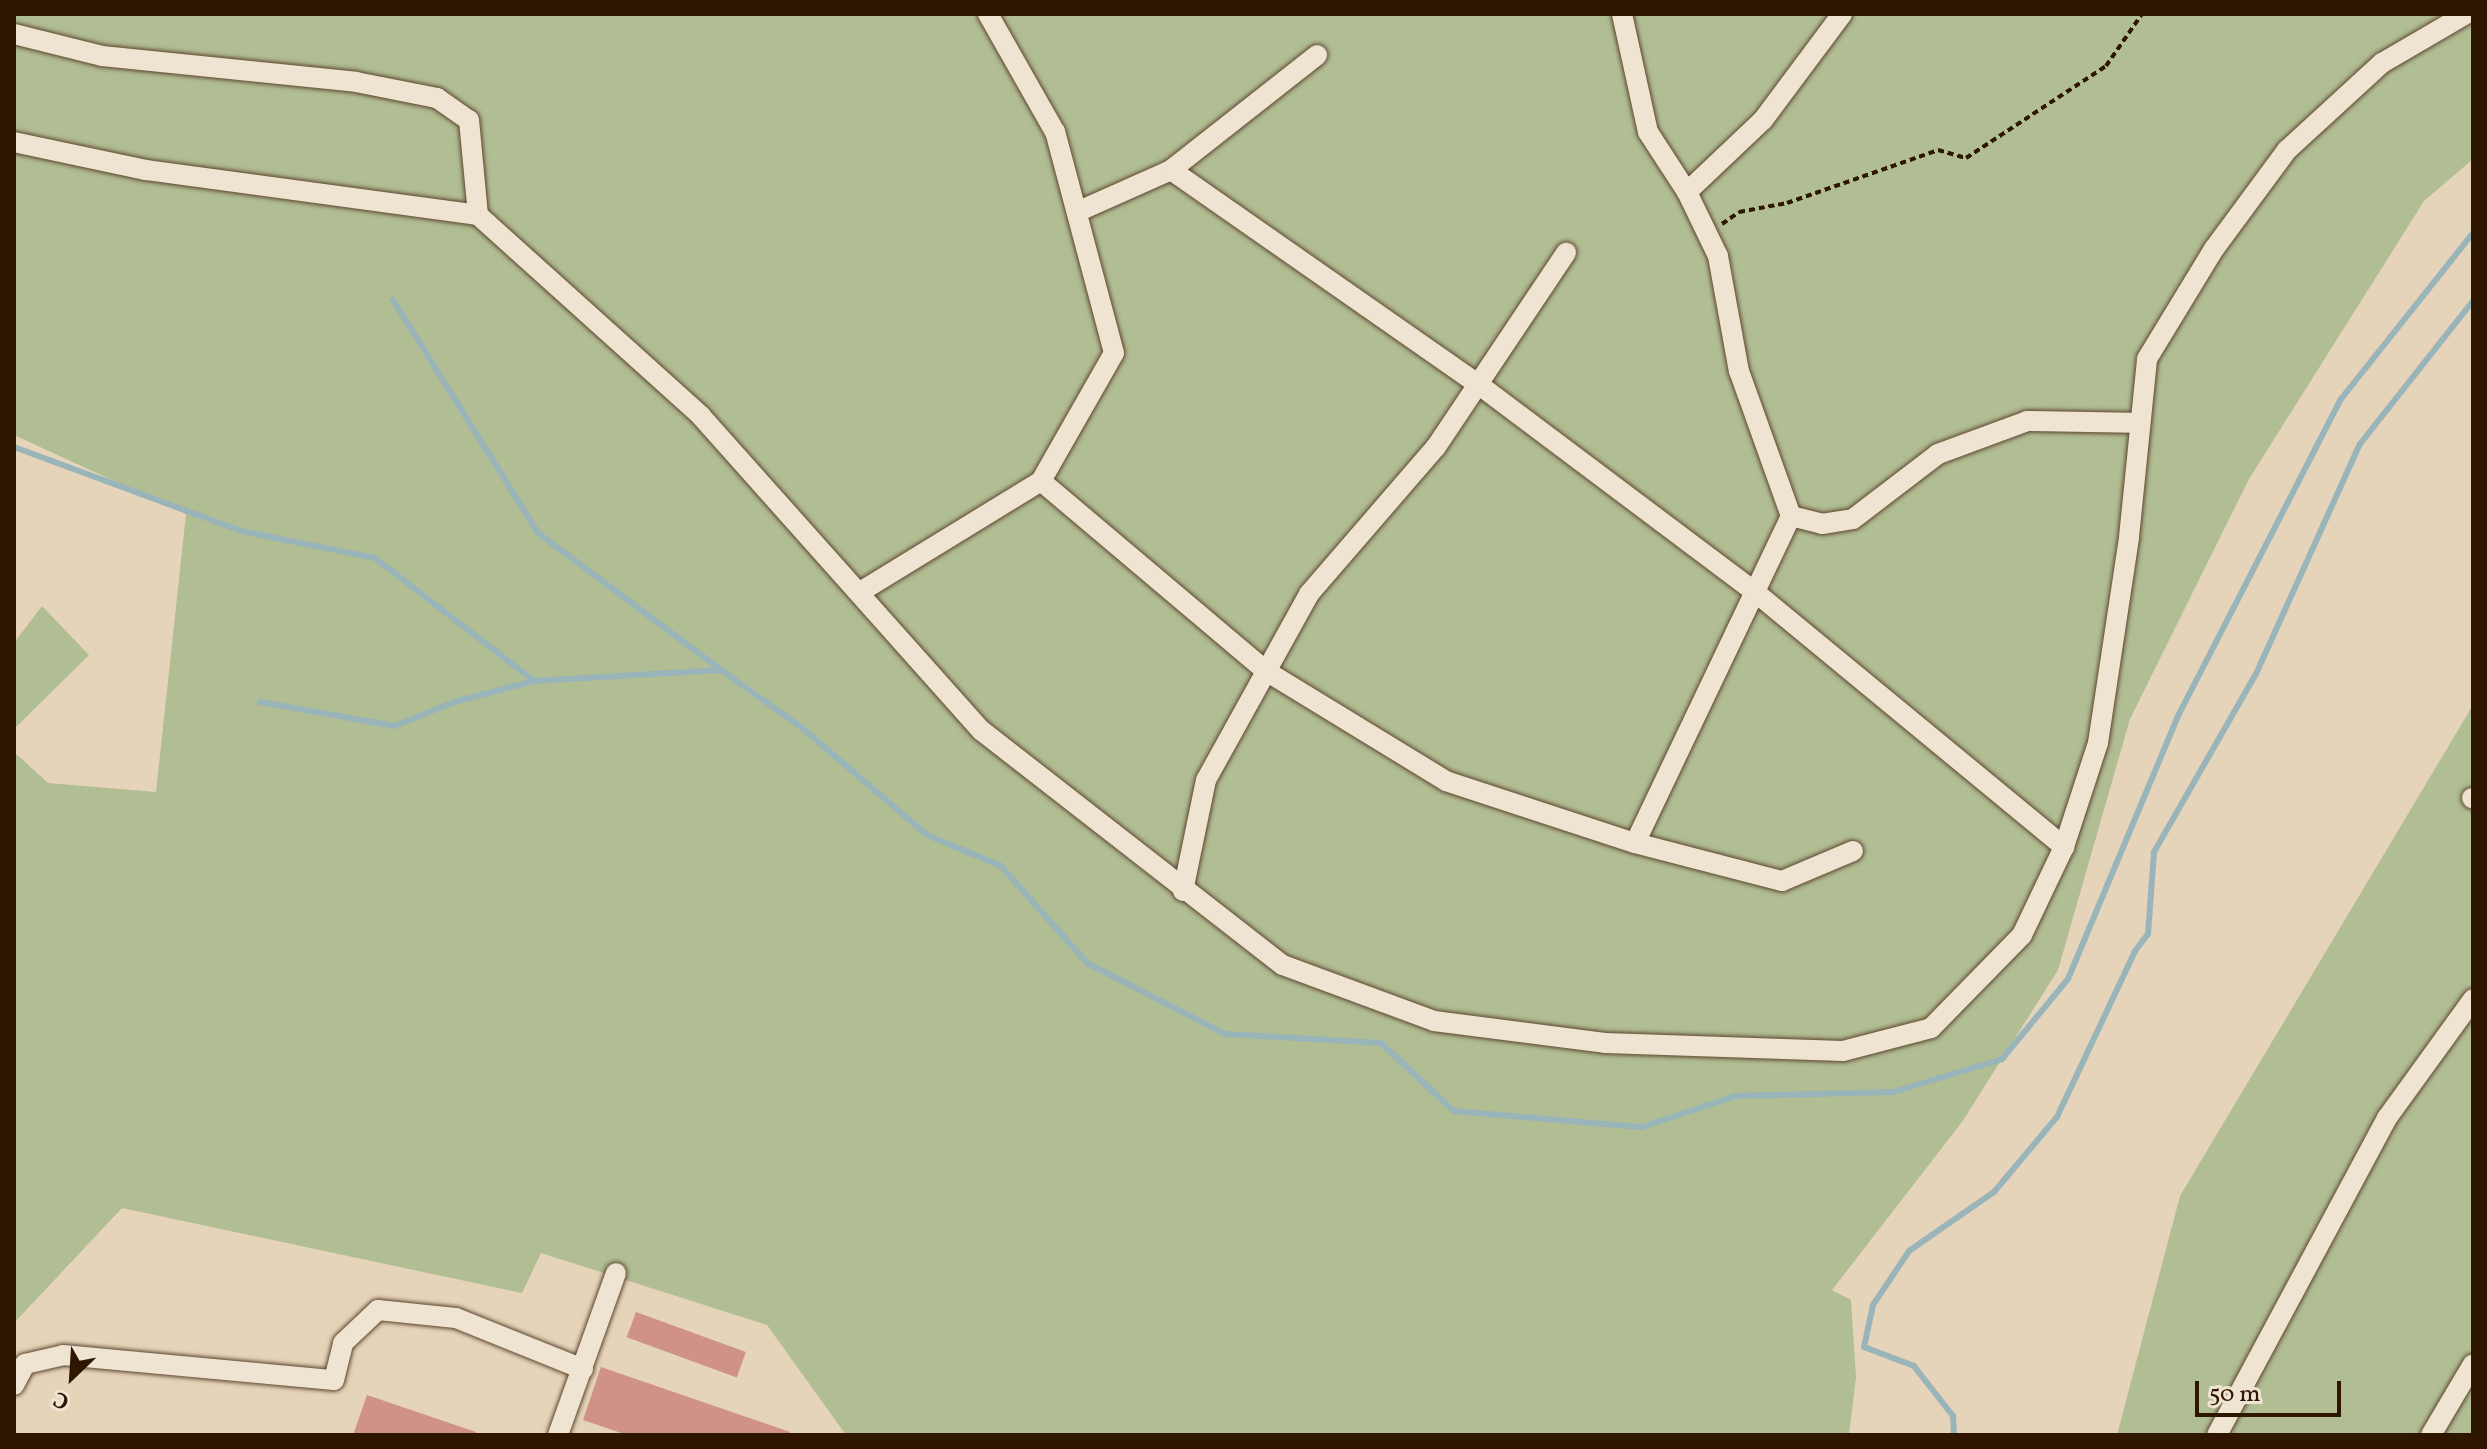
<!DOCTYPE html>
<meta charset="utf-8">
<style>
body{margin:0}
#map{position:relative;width:2487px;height:1449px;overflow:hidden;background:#e6d4ba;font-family:Vollkorn,serif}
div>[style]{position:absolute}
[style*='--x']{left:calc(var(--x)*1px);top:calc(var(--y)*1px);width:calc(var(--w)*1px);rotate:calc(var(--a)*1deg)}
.green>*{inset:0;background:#b1bd93}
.stream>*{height:6px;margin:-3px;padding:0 3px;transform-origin:3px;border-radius:3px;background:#9ab5ba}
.building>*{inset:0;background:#d09287;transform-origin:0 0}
.path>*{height:4px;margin-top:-2px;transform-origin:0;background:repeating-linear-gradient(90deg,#2f1600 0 6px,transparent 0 10px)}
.roads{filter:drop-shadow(0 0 2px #5d462e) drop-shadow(0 0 2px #5d462e)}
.minor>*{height:20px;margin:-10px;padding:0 10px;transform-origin:10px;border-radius:10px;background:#efe3d2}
span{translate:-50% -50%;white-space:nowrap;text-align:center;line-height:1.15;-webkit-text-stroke:6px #efe3d2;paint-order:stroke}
.frame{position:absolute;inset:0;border:16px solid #2f1600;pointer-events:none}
.north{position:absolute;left:32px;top:1337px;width:80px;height:80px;-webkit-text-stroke:6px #efe3d2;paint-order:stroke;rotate:205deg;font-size:22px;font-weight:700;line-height:32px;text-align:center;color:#2f1600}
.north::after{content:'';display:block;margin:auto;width:28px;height:36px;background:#2f1600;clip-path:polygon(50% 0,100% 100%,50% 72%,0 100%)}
.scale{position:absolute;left:2195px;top:1381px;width:146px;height:36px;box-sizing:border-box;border:4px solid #2f1600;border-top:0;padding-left:10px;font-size:24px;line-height:28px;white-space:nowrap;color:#2f1600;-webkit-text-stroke:6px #efe3d2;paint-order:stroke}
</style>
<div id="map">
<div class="green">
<i style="clip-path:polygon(14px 14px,2473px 14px,2473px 159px,2424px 201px,2249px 479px,2130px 719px,2058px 970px,1962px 1122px,1832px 1290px,1851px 1300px,1856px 1377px,1849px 1435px,846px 1435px,767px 1325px,541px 1253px,522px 1293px,122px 1208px,14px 1323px,14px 752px,48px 783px,156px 792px,186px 514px,14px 435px)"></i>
<i style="clip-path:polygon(42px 606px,89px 655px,14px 729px,14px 643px)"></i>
<i style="clip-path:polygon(2473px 705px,2473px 1435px,2117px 1435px,2180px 1196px)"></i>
</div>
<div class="stream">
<i style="--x:393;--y:300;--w:274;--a:58.1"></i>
<i style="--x:538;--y:533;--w:229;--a:36.8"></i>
<i style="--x:14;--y:447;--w:242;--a:20.3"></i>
<i style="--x:241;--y:531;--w:137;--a:11.4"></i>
<i style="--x:375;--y:558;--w:201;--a:37.7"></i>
<i style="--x:260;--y:702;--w:137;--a:10.1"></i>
<i style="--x:395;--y:726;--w:64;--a:-22.1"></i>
<i style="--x:454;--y:702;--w:83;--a:-14.7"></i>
<i style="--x:534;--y:681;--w:187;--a:-3.4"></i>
<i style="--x:721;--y:670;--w:98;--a:35.5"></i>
<i style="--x:801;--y:727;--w:166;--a:40.6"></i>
<i style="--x:927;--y:835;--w:80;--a:22.7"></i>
<i style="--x:1001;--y:866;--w:130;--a:48.4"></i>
<i style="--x:1087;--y:963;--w:155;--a:27.2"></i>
<i style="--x:1225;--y:1034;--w:156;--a:3.3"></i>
<i style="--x:1381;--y:1043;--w:100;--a:43"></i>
<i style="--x:1454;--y:1111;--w:189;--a:4.9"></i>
<i style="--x:1642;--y:1127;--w:99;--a:-18.3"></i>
<i style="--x:1736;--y:1096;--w:157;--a:-1.5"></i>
<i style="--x:1893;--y:1092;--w:114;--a:-16.8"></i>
<i style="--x:2002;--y:1059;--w:104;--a:-50.5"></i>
<i style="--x:2068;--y:979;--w:287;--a:-67.3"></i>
<i style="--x:2179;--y:714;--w:354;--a:-62.8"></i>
<i style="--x:2341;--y:399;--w:212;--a:-51.5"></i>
<i style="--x:1954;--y:1435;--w:19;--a:-93"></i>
<i style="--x:1953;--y:1416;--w:63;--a:-128"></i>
<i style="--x:1914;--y:1366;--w:53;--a:-159.2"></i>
<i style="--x:1864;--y:1347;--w:43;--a:-77.9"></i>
<i style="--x:1873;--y:1305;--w:65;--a:-56.3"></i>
<i style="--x:1909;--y:1251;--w:103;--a:-34.8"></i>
<i style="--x:1994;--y:1192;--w:98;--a:-50"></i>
<i style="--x:2057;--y:1117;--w:183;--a:-64.8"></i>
<i style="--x:2135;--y:951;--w:21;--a:-53"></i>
<i style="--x:2148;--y:934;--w:82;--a:-85.8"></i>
<i style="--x:2154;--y:852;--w:205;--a:-60.2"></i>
<i style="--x:2256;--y:674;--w:252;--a:-65.7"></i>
<i style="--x:2360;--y:444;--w:182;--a:-51.7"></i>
</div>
<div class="building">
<i style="left:636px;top:1312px;width:117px;height:27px;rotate:20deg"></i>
<i style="clip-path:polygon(601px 1367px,790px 1432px,790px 1435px,627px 1435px,583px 1420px)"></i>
<i style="clip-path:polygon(367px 1395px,476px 1432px,476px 1435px,353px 1435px)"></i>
</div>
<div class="path">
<i style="--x:1722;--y:224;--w:21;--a:-35"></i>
<i style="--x:1739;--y:212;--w:49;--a:-10.6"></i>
<i style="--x:1787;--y:203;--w:160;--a:-19.3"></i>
<i style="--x:1938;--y:150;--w:29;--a:16"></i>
<i style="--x:1966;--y:158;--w:168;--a:-33.3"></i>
<i style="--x:2106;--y:66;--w:63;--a:-55.3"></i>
</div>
<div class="roads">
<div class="minor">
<i style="--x:1622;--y:14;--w:121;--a:77.6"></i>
<i style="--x:1648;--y:132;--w:72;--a:57"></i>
<i style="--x:1687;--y:192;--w:71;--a:64.2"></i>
<i style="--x:1718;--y:256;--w:117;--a:79.7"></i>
<i style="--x:1739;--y:371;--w:154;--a:70.3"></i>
<i style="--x:1791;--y:516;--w:362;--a:115.5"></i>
<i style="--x:14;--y:34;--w:91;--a:14"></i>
<i style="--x:102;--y:56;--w:255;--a:5.8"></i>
<i style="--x:356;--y:82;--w:83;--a:11.2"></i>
<i style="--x:437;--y:98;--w:39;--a:35"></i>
<i style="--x:469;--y:120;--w:95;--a:84.6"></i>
<i style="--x:14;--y:142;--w:135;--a:12"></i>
<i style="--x:146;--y:170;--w:335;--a:7.7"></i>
<i style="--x:478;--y:215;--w:300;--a:42"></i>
<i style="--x:701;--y:416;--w:422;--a:48.3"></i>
<i style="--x:982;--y:731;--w:381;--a:37.9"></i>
<i style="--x:1283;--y:965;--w:161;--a:20.3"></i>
<i style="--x:1434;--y:1021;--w:172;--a:7.3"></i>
<i style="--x:1605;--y:1043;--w:238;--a:1.9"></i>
<i style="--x:1843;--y:1051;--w:91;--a:-14.6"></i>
<i style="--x:1931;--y:1028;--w:130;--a:-45.6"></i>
<i style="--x:2022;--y:935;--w:98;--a:-64.5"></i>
<i style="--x:2064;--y:847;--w:109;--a:-71.9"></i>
<i style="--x:2098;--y:743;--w:208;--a:-81.4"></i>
<i style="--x:2129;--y:537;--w:179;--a:-84.2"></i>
<i style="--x:2147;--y:359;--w:129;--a:-58.7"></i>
<i style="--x:2214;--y:249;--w:123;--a:-53.6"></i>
<i style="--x:2287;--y:150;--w:129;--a:-42.5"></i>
<i style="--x:2382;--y:63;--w:97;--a:-30.3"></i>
<i style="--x:1171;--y:170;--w:374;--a:34.9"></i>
<i style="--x:1478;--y:384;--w:346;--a:36.9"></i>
<i style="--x:1755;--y:592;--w:401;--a:39.5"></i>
<i style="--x:1687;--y:192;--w:105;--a:-43.5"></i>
<i style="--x:1763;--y:120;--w:132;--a:-53.3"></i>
<i style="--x:1079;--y:211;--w:101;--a:-24"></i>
<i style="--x:1171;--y:170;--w:186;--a:-38.2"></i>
<i style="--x:1041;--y:481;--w:294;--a:40.2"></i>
<i style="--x:1266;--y:671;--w:211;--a:31.4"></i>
<i style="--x:1446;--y:781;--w:199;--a:18.2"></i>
<i style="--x:1635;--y:843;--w:152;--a:14.5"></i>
<i style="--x:1782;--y:881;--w:77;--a:-22.9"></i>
<i style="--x:1791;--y:516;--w:32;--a:14"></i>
<i style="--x:1822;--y:524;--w:31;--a:-9"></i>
<i style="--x:1853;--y:519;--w:107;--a:-37.4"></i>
<i style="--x:1938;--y:454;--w:95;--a:-20.3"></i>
<i style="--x:2027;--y:421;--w:110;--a:1"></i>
<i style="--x:860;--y:592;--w:212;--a:-31.5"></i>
<i style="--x:1041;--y:481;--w:147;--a:-60.3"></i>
<i style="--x:1114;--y:353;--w:229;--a:-104.9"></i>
<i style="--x:1055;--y:132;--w:136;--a:-119.6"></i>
<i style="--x:2472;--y:798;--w:1;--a:45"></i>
<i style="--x:1183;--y:891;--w:113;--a:-78.3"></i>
<i style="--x:1206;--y:780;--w:213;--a:-61"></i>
<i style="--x:1309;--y:594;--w:194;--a:-49.2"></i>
<i style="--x:1436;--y:447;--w:234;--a:-56.2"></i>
<i style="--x:14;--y:1385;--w:24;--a:-62"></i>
<i style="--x:25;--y:1364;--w:39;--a:-13"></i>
<i style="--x:63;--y:1355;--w:272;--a:5.3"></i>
<i style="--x:334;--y:1380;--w:38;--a:-76"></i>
<i style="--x:343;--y:1343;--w:48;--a:-43.3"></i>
<i style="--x:378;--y:1310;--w:78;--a:5.9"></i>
<i style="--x:456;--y:1318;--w:137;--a:21.9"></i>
<i style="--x:558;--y:1435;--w:172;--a:-70.3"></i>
<i style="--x:2217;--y:1435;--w:360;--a:-61.8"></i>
<i style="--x:2387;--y:1118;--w:147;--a:-54.1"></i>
<i style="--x:2431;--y:1435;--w:82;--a:-59.4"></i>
</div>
</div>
<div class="frame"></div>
<div class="north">С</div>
<div class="scale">50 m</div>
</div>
